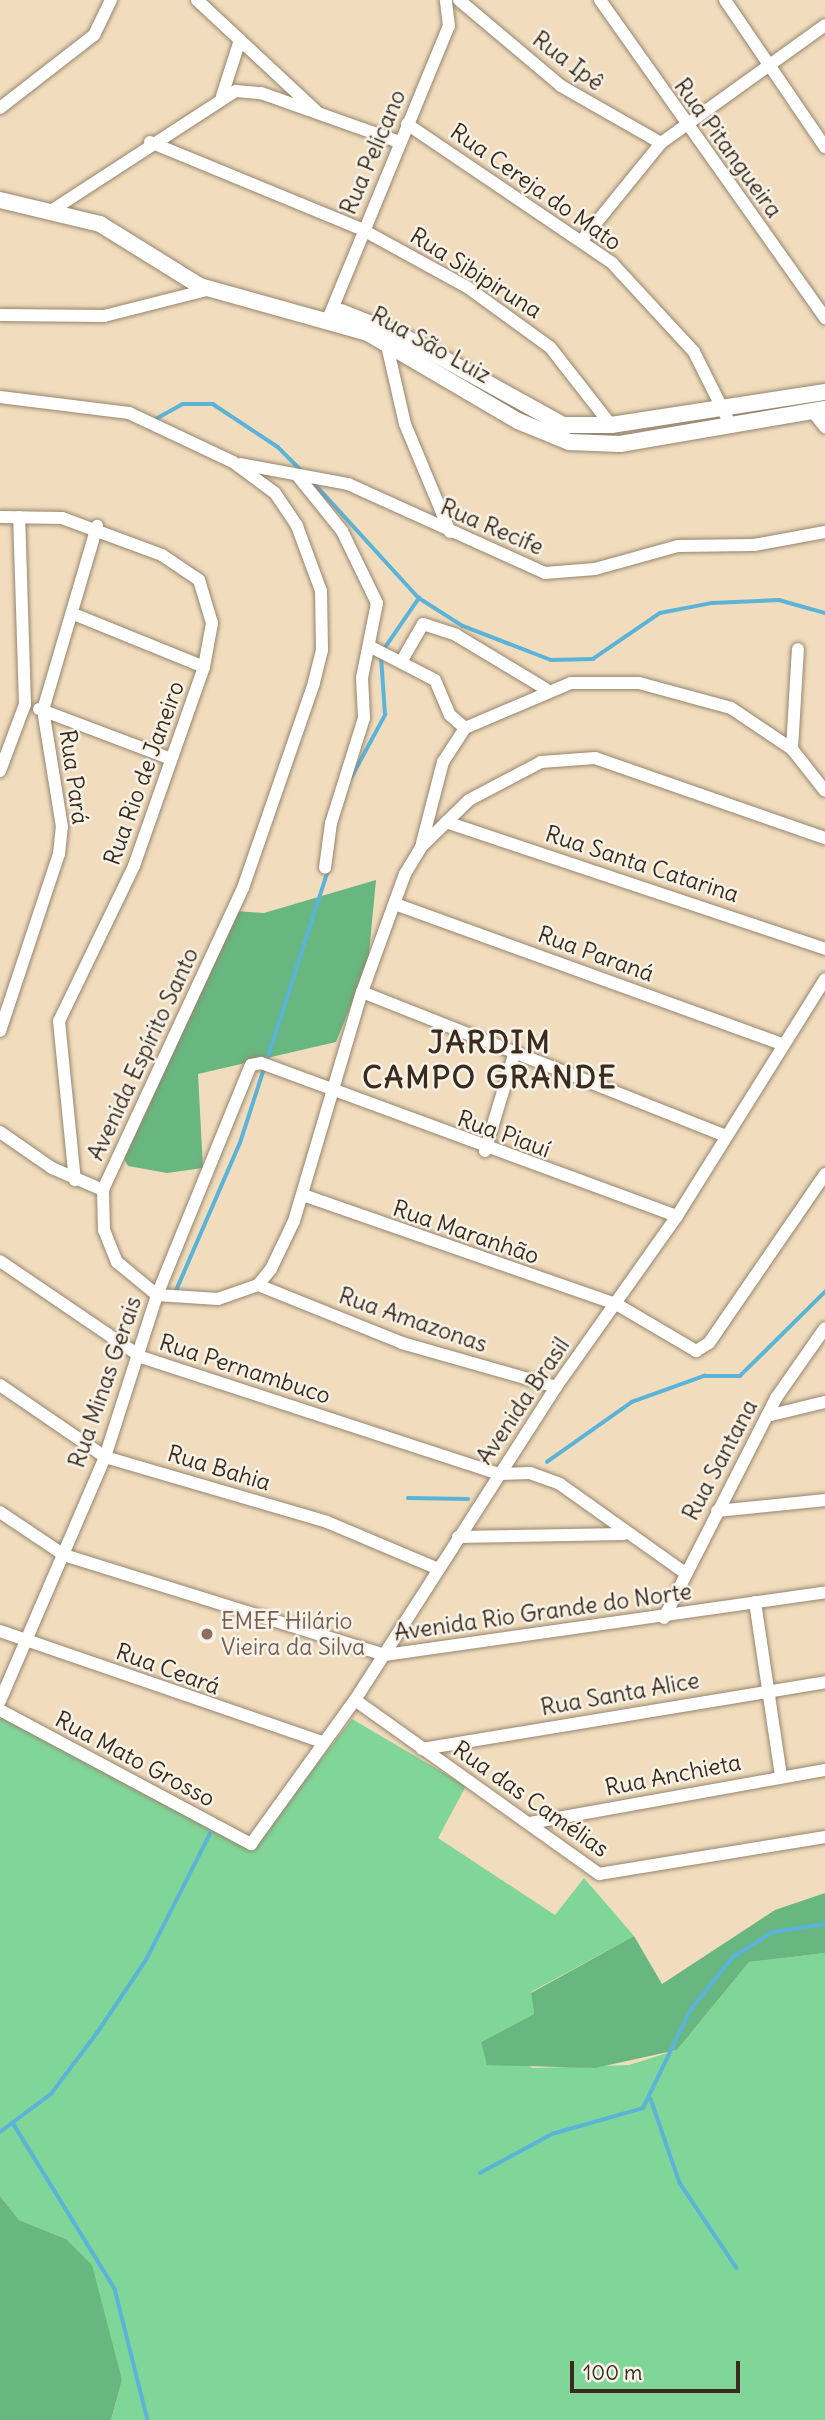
<!DOCTYPE html>
<meta charset="utf-8">
<style>
body{margin:0}
#map{position:relative;width:825px;height:2420px;overflow:hidden;background:#f1ddbd;font-family:Delius,sans-serif}
div>[style]{position:absolute}
[style*='--x']{left:calc(var(--x)*1px);top:calc(var(--y)*1px);width:calc(var(--w)*1px);rotate:calc(var(--a)*1deg)}
.green>*{inset:0;background:#80d598}
.forest>*{inset:0;background:#68b680}
.stream>*{height:3.5px;margin:-1.75px;padding:0 1.75px;transform-origin:1.75px;border-radius:1.75px;background:#5bb4d8}
.roads{filter:drop-shadow(0 0 2px #96846e) drop-shadow(0 0 2px #96846e)}
.minor>*{height:12px;margin:-6px;padding:0 6px;transform-origin:6px;border-radius:6px;background:#fff}
.tertiary>*{height:16px;margin:-8px;padding:0 8px;transform-origin:8px;border-radius:8px;background:#fff}
.dots>*{width:19px;height:19px;translate:-50% -50%;box-sizing:border-box;border:4px solid #f7f3e8;border-radius:50%}
span{translate:-50% -50%;white-space:nowrap;text-align:center;line-height:1.15;-webkit-text-stroke:5px #f7f3e8;paint-order:stroke}
.street-label{font-size:23px;color:#3b2a1e}
.education-label{font-size:23px;color:#785e54}
.left{translate:0 -50%;text-align:left}
.district-label{font-size:30px;color:#3b2a1e;font-weight:700;letter-spacing:2px}
.scale{position:absolute;left:570px;top:2361px;width:170px;height:32px;box-sizing:border-box;border:4px solid #3b2a1e;border-top:0;padding-left:9px;font-size:21px;line-height:24px;white-space:nowrap;color:#3b2a1e;-webkit-text-stroke:5px #f7f3e8;paint-order:stroke}
</style>
<div id="map">
<div class="green">
<i style="clip-path:polygon(0 1711px,251px 1850px,352px 1719px,466px 1786px,438px 1838px,555px 1915px,584px 1878px,634px 1936px,531px 1992px,534px 2014px,481px 2042px,533px 2068px,629px 2065px,677px 2050px,749px 1962px,825px 1953px,825px 2420px,111px 2420px,122px 2380px,66px 2239px,19px 2220px,0 2196px)"></i>
</div>
<div class="forest">
<i style="clip-path:polygon(376px 880px,368px 964px,336px 1042px,198px 1074px,203px 1168px,167px 1173px,128px 1166px,122px 1155px,236px 911px,264px 913px)"></i>
<i style="clip-path:polygon(825px 1893px,825px 1953px,749px 1962px,677px 2050px,595px 2068px,487px 2065px,481px 2042px,534px 2014px,531px 1993px,634px 1936px,662px 1984px,775px 1910px)"></i>
<i style="clip-path:polygon(0 2196px,19px 2220px,66px 2239px,92px 2265px,122px 2380px,111px 2420px,0 2420px)"></i>
</div>
<div class="stream">
<i style="--x:154;--y:420;--w:33;--a:-29"></i>
<i style="--x:183;--y:404;--w:30;--a:0"></i>
<i style="--x:213;--y:404;--w:78;--a:33.5"></i>
<i style="--x:278;--y:447;--w:35;--a:45"></i>
<i style="--x:313;--y:482;--w:157;--a:47.6"></i>
<i style="--x:419;--y:598;--w:52;--a:32.5"></i>
<i style="--x:463;--y:626;--w:94;--a:21.1"></i>
<i style="--x:551;--y:660;--w:42;--a:-1.4"></i>
<i style="--x:593;--y:659;--w:81;--a:-34.5"></i>
<i style="--x:660;--y:613;--w:53;--a:-10.9"></i>
<i style="--x:712;--y:603;--w:67;--a:-2.6"></i>
<i style="--x:779;--y:600;--w:48;--a:15.8"></i>
<i style="--x:384;--y:649;--w:62;--a:-55.5"></i>
<i style="--x:351;--y:778;--w:72;--a:-61.6"></i>
<i style="--x:385;--y:715;--w:59;--a:-93.9"></i>
<i style="--x:175;--y:1293;--w:163;--a:-66.6"></i>
<i style="--x:240;--y:1143;--w:287;--a:-72.1"></i>
<i style="--x:547;--y:1462;--w:104;--a:-35.2"></i>
<i style="--x:632;--y:1402;--w:77;--a:-19.9"></i>
<i style="--x:704;--y:1376;--w:36;--a:0"></i>
<i style="--x:740;--y:1376;--w:120;--a:-44.7"></i>
<i style="--x:408;--y:1498;--w:60;--a:1"></i>
<i style="--x:651;--y:2099;--w:89;--a:71"></i>
<i style="--x:680;--y:2183;--w:102;--a:56.2"></i>
<i style="--x:13;--y:2123;--w:195;--a:58.4"></i>
<i style="--x:115;--y:2289;--w:135;--a:75.9"></i>
<i style="--x:0;--y:2132;--w:64;--a:-36.7"></i>
<i style="--x:51;--y:2094;--w:76;--a:-53"></i>
<i style="--x:97;--y:2033;--w:88;--a:-56.1"></i>
<i style="--x:146;--y:1960;--w:141;--a:-63.1"></i>
<i style="--x:480;--y:2173;--w:82;--a:-28.4"></i>
<i style="--x:552;--y:2134;--w:95;--a:-15.9"></i>
<i style="--x:643;--y:2108;--w:110;--a:-64.1"></i>
<i style="--x:691;--y:2009;--w:67;--a:-51.1"></i>
<i style="--x:733;--y:1957;--w:47;--a:-32"></i>
<i style="--x:773;--y:1932;--w:53;--a:-8.7"></i>
</div>
<div class="roads">
<div class="minor">
<i style="--x:197;--y:0;--w:166;--a:43"></i>
<i style="--x:459;--y:0;--w:133;--a:40.1"></i>
<i style="--x:561;--y:86;--w:115;--a:29.7"></i>
<i style="--x:600;--y:0;--w:390;--a:54.7"></i>
<i style="--x:725;--y:0;--w:178;--a:55.8"></i>
<i style="--x:222;--y:96;--w:59;--a:-72.2"></i>
<i style="--x:0;--y:108;--w:119;--a:-37.8"></i>
<i style="--x:94;--y:35;--w:39;--a:-64"></i>
<i style="--x:407;--y:124;--w:248;--a:34.1"></i>
<i style="--x:612;--y:263;--w:121;--a:47.3"></i>
<i style="--x:694;--y:352;--w:83;--a:63.4"></i>
<i style="--x:150;--y:142;--w:230;--a:22.4"></i>
<i style="--x:363;--y:230;--w:119;--a:28.7"></i>
<i style="--x:467;--y:287;--w:102;--a:35.9"></i>
<i style="--x:550;--y:347;--w:99;--a:52"></i>
<i style="--x:54;--y:209;--w:217;--a:-33"></i>
<i style="--x:236;--y:91;--w:25;--a:5"></i>
<i style="--x:261;--y:93;--w:146;--a:19.5"></i>
<i style="--x:583;--y:239;--w:124;--a:-50.9"></i>
<i style="--x:661;--y:143;--w:202;--a:-35.7"></i>
<i style="--x:0;--y:315;--w:104;--a:0.6"></i>
<i style="--x:104;--y:316;--w:110;--a:-14.2"></i>
<i style="--x:328;--y:319;--w:317;--a:-67.6"></i>
<i style="--x:449;--y:26;--w:26;--a:-97"></i>
<i style="--x:386;--y:341;--w:85;--a:77.1"></i>
<i style="--x:405;--y:424;--w:117;--a:67.4"></i>
<i style="--x:0;--y:397;--w:130;--a:7.1"></i>
<i style="--x:129;--y:413;--w:115;--a:25.2"></i>
<i style="--x:233;--y:462;--w:52;--a:36.4"></i>
<i style="--x:275;--y:493;--w:40;--a:56"></i>
<i style="--x:297;--y:526;--w:69;--a:69.7"></i>
<i style="--x:321;--y:591;--w:59;--a:89"></i>
<i style="--x:322;--y:650;--w:34;--a:104"></i>
<i style="--x:314;--y:683;--w:217;--a:109.1"></i>
<i style="--x:243;--y:888;--w:333;--a:114.9"></i>
<i style="--x:103;--y:1190;--w:40;--a:88.6"></i>
<i style="--x:104;--y:1230;--w:35;--a:68"></i>
<i style="--x:117;--y:1262;--w:52;--a:39.5"></i>
<i style="--x:157;--y:1295;--w:61;--a:3.8"></i>
<i style="--x:218;--y:1299;--w:42;--a:-19.3"></i>
<i style="--x:258;--y:1285;--w:21;--a:-51"></i>
<i style="--x:271;--y:1269;--w:53;--a:-64.4"></i>
<i style="--x:294;--y:1221;--w:239;--a:-73.5"></i>
<i style="--x:362;--y:992;--w:126;--a:-70"></i>
<i style="--x:405;--y:874;--w:31;--a:-59"></i>
<i style="--x:421;--y:847;--w:67;--a:-44.4"></i>
<i style="--x:469;--y:800;--w:81;--a:-27.8"></i>
<i style="--x:541;--y:762;--w:54;--a:-4.2"></i>
<i style="--x:595;--y:758;--w:244;--a:19.2"></i>
<i style="--x:812;--y:411;--w:21;--a:51"></i>
<i style="--x:240;--y:464;--w:110;--a:10.5"></i>
<i style="--x:348;--y:484;--w:216;--a:24.3"></i>
<i style="--x:545;--y:573;--w:50;--a:-4.6"></i>
<i style="--x:595;--y:569;--w:86;--a:-15.5"></i>
<i style="--x:678;--y:546;--w:76;--a:-0.8"></i>
<i style="--x:754;--y:545;--w:72;--a:-10.4"></i>
<i style="--x:297;--y:475;--w:72;--a:51.2"></i>
<i style="--x:342;--y:531;--w:80;--a:64.1"></i>
<i style="--x:377;--y:603;--w:76;--a:101.3"></i>
<i style="--x:362;--y:678;--w:40;--a:87.1"></i>
<i style="--x:364;--y:718;--w:110;--a:107.4"></i>
<i style="--x:331;--y:823;--w:45;--a:97.6"></i>
<i style="--x:0;--y:517;--w:62;--a:0.9"></i>
<i style="--x:62;--y:518;--w:107;--a:20.3"></i>
<i style="--x:162;--y:555;--w:45;--a:34"></i>
<i style="--x:199;--y:580;--w:45;--a:73.2"></i>
<i style="--x:212;--y:623;--w:45;--a:100.3"></i>
<i style="--x:204;--y:667;--w:211;--a:109.4"></i>
<i style="--x:134;--y:866;--w:172;--a:115.8"></i>
<i style="--x:59;--y:1021;--w:160;--a:84.3"></i>
<i style="--x:76;--y:615;--w:138;--a:22.1"></i>
<i style="--x:369;--y:646;--w:74;--a:27.3"></i>
<i style="--x:435;--y:680;--w:38;--a:67"></i>
<i style="--x:450;--y:715;--w:20;--a:41"></i>
<i style="--x:401;--y:662;--w:44;--a:-59.9"></i>
<i style="--x:423;--y:624;--w:35;--a:18"></i>
<i style="--x:456;--y:635;--w:105;--a:31"></i>
<i style="--x:39;--y:709;--w:141;--a:20.7"></i>
<i style="--x:792;--y:749;--w:100;--a:-86.6"></i>
<i style="--x:0;--y:771;--w:72;--a:-69.5"></i>
<i style="--x:25;--y:704;--w:187;--a:-91.8"></i>
<i style="--x:446;--y:822;--w:400;--a:18.5"></i>
<i style="--x:422;--y:843;--w:84;--a:-75.5"></i>
<i style="--x:443;--y:762;--w:40;--a:-57.1"></i>
<i style="--x:465;--y:728;--w:115;--a:-23"></i>
<i style="--x:571;--y:683;--w:68;--a:0"></i>
<i style="--x:639;--y:683;--w:95;--a:15.2"></i>
<i style="--x:731;--y:708;--w:73;--a:33.9"></i>
<i style="--x:792;--y:749;--w:53;--a:51.8"></i>
<i style="--x:395;--y:904;--w:412;--a:19.9"></i>
<i style="--x:362;--y:992;--w:389;--a:21.6"></i>
<i style="--x:0;--y:1031;--w:187;--a:-71.6"></i>
<i style="--x:59;--y:854;--w:27;--a:-84"></i>
<i style="--x:62;--y:827;--w:119;--a:-99.2"></i>
<i style="--x:43;--y:710;--w:192;--a:-73.6"></i>
<i style="--x:0;--y:1132;--w:63;--a:34.7"></i>
<i style="--x:52;--y:1168;--w:56;--a:23.3"></i>
<i style="--x:485;--y:1151;--w:100;--a:-73.2"></i>
<i style="--x:303;--y:1195;--w:334;--a:19.2"></i>
<i style="--x:618;--y:1305;--w:91;--a:30.5"></i>
<i style="--x:696;--y:1351;--w:15;--a:-32"></i>
<i style="--x:709;--y:1343;--w:205;--a:-55.5"></i>
<i style="--x:0;--y:1261;--w:171;--a:34.2"></i>
<i style="--x:141;--y:1357;--w:377;--a:18.1"></i>
<i style="--x:499;--y:1474;--w:31;--a:-2"></i>
<i style="--x:530;--y:1473;--w:32;--a:20"></i>
<i style="--x:560;--y:1484;--w:152;--a:35.4"></i>
<i style="--x:258;--y:1285;--w:155;--a:21.9"></i>
<i style="--x:402;--y:1343;--w:160;--a:15.9"></i>
<i style="--x:0;--y:1385;--w:127;--a:34.4"></i>
<i style="--x:105;--y:1457;--w:231;--a:16.3"></i>
<i style="--x:327;--y:1522;--w:121;--a:22.9"></i>
<i style="--x:767;--y:1416;--w:60;--a:-13.6"></i>
<i style="--x:717;--y:1511;--w:109;--a:-5.8"></i>
<i style="--x:0;--y:1512;--w:77;--a:33.9"></i>
<i style="--x:64;--y:1555;--w:336;--a:17.3"></i>
<i style="--x:385;--y:1655;--w:444;--a:-8.1"></i>
<i style="--x:458;--y:1537;--w:166;--a:-1"></i>
<i style="--x:755;--y:1602;--w:176;--a:81.5"></i>
<i style="--x:664;--y:1618;--w:247;--a:-63"></i>
<i style="--x:776;--y:1398;--w:85;--a:-55"></i>
<i style="--x:0;--y:1631;--w:342;--a:19"></i>
<i style="--x:355;--y:1700;--w:300;--a:35.5"></i>
<i style="--x:599;--y:1874;--w:229;--a:-9.3"></i>
<i style="--x:0;--y:1701;--w:266;--a:-66.7"></i>
<i style="--x:105;--y:1457;--w:170;--a:-72.2"></i>
<i style="--x:157;--y:1295;--w:248;--a:-67.8"></i>
<i style="--x:251;--y:1065;--w:10;--a:-11"></i>
<i style="--x:261;--y:1063;--w:443;--a:20.2"></i>
<i style="--x:0;--y:1710;--w:285;--a:28.1"></i>
<i style="--x:251;--y:1844;--w:178;--a:-54.2"></i>
<i style="--x:355;--y:1700;--w:372;--a:-57.3"></i>
<i style="--x:556;--y:1387;--w:209;--a:-54.7"></i>
<i style="--x:677;--y:1216;--w:279;--a:-58"></i>
<i style="--x:422;--y:1749;--w:409;--a:-9.4"></i>
<i style="--x:530;--y:1823;--w:300;--a:-10.2"></i>
</div>
<div class="tertiary">
<i style="--x:0;--y:200;--w:103;--a:13.5"></i>
<i style="--x:100;--y:224;--w:118;--a:31.8"></i>
<i style="--x:200;--y:286;--w:174;--a:15.6"></i>
<i style="--x:368;--y:333;--w:174;--a:30.4"></i>
<i style="--x:518;--y:421;--w:55;--a:22.4"></i>
<i style="--x:569;--y:442;--w:51;--a:2.2"></i>
<i style="--x:620;--y:444;--w:208;--a:-9.7"></i>
<i style="--x:341;--y:312;--w:70;--a:21.8"></i>
<i style="--x:406;--y:338;--w:179;--a:29"></i>
<i style="--x:563;--y:425;--w:48;--a:0"></i>
<i style="--x:611;--y:425;--w:217;--a:-8.8"></i>
</div>
</div>
<div class="dots">
<i style="left:207px;top:1634px;background:#8d6e63"></i>
</div>
<div class="street-label">
<span style="left:568px;top:61px;rotate:37deg">Rua Ipê</span>
<span style="left:728px;top:148px;rotate:54deg">Rua Pitangueira</span>
<span style="left:373px;top:152px;rotate:-67deg">Rua Pelicano</span>
<span style="left:536px;top:187px;rotate:35deg">Rua Cereja do Mato</span>
<span style="left:476px;top:273px;rotate:32deg">Rua Sibipiruna</span>
<span style="left:431px;top:345px;rotate:29deg">Rua São Luiz</span>
<span style="left:492px;top:527px;rotate:23deg">Rua Recife</span>
<span style="left:144px;top:773px;rotate:-70deg">Rua Rio de Janeiro</span>
<span style="left:74px;top:777px;rotate:82deg">Rua Pará</span>
<span style="left:642px;top:864px;rotate:18deg">Rua Santa Catarina</span>
<span style="left:596px;top:954px;rotate:20deg">Rua Paraná</span>
<span style="left:143px;top:1054px;rotate:-65deg">Avenida Espírito Santo</span>
<span style="left:504px;top:1134px;rotate:20deg">Rua Piauí</span>
<span style="left:466px;top:1232px;rotate:19deg">Rua Maranhão</span>
<span style="left:413px;top:1320px;rotate:19deg">Rua Amazonas</span>
<span style="left:245px;top:1369px;rotate:18deg">Rua Pernambuco</span>
<span style="left:105px;top:1382px;rotate:-71deg">Rua Minas Gerais</span>
<span style="left:523px;top:1401px;rotate:-56deg">Avenida Brasil</span>
<span style="left:720px;top:1460px;rotate:-62deg">Rua Santana</span>
<span style="left:219px;top:1468px;rotate:17deg">Rua Bahia</span>
<span style="left:543px;top:1612px;rotate:-8deg">Avenida Rio Grande do Norte</span>
<span style="left:168px;top:1669px;rotate:20deg">Rua Ceará</span>
<span style="left:620px;top:1694px;rotate:-10deg">Rua Santa Alice</span>
<span style="left:135px;top:1759px;rotate:28deg">Rua Mato Grosso</span>
<span style="left:673px;top:1775px;rotate:-11deg">Rua Anchieta</span>
<span style="left:531px;top:1799px;rotate:35deg">Rua das Camélias</span>
</div>
<div class="education-label">
<span class="left" style="left:221px;top:1634px">EMEF Hilário<br>Vieira da Silva</span>
</div>
<div class="district-label">
<span style="left:490px;top:1059px">JARDIM<br>CAMPO GRANDE</span>
</div>
<div class="scale">100 m</div>
</div>
